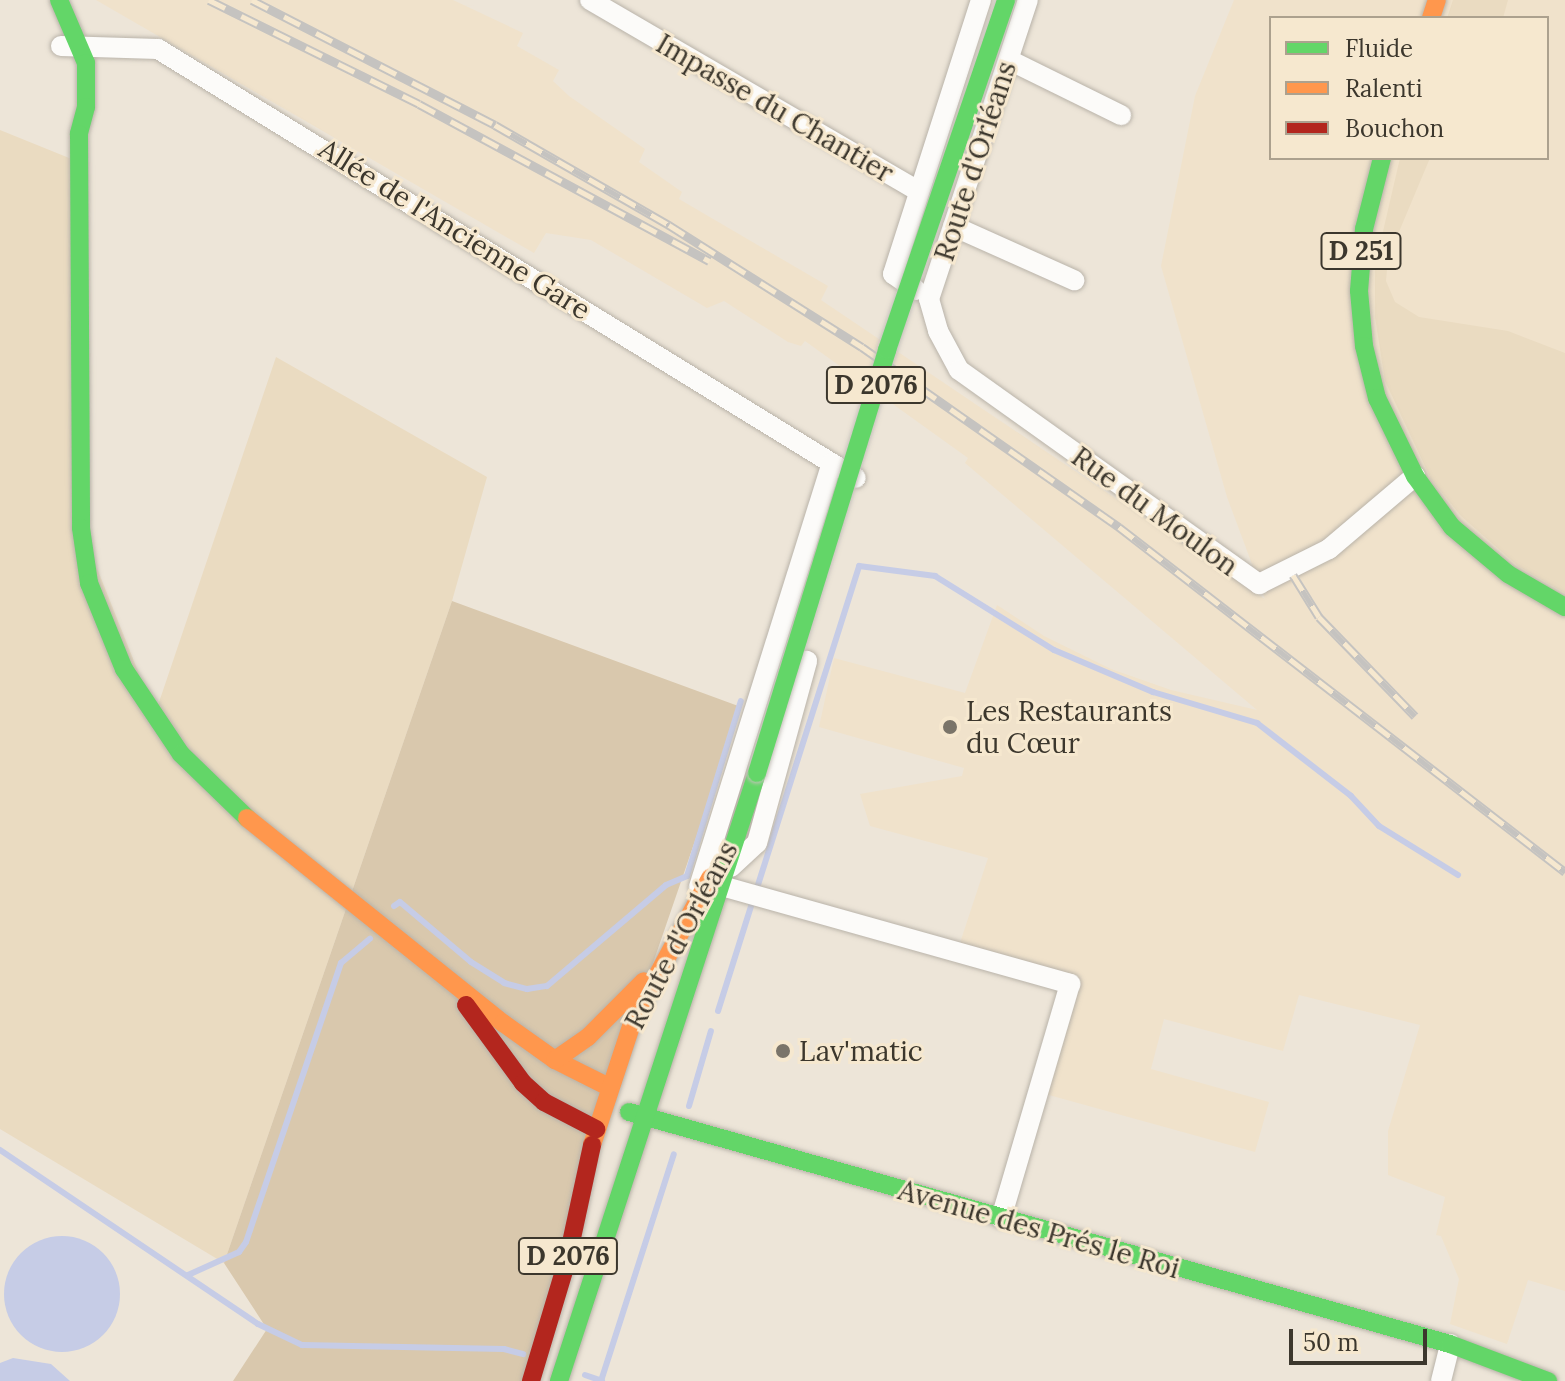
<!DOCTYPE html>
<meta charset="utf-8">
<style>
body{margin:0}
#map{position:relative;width:1565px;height:1381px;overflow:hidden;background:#ede5d8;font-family:Lora,serif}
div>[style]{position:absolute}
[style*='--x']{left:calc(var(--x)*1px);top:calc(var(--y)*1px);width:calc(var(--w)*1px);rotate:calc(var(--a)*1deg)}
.built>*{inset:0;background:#f0e2cb}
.green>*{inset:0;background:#eadbc1}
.forest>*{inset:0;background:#d9c8ad}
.water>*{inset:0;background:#c6cce6}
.round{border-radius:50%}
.stream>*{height:6px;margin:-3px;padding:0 3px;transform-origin:3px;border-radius:3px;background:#c6cce6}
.roads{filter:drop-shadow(0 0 2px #b9b3a9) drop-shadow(0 0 2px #b9b3a9)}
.street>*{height:20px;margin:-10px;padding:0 10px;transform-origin:10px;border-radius:10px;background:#fcfbf9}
.fast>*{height:18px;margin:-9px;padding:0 9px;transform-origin:9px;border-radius:9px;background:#63d668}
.slow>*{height:18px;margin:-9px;padding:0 9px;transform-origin:9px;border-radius:9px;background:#ff974d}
.jam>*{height:18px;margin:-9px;padding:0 9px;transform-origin:9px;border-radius:9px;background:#b3261e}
.rail>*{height:9px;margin-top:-4.5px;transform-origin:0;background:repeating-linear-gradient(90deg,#f6e8cf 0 18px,#c5c3c0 0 36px);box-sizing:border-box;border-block:2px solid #c5c3c0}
.bridges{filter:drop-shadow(0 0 2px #c6c2bb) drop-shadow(0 0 2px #c6c2bb)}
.fast-bridge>*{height:18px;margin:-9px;padding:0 9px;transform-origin:9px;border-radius:9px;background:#63d668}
.dots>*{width:22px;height:22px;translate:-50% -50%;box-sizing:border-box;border:4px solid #f6e8cf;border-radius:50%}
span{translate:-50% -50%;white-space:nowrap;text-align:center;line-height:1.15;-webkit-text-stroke:6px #f6e8cf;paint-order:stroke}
.shield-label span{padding:2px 6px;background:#f6e8cf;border:2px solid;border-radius:6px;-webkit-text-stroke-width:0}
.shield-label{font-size:26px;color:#3c372d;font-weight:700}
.street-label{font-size:28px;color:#3c372d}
.poi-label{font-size:28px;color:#3c372d}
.left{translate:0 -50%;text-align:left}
.legend{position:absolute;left:1269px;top:16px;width:280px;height:144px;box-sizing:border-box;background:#f6e8cf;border:2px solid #aca18e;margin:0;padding:10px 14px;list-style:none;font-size:24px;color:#3c372d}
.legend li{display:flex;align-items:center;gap:16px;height:40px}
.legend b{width:40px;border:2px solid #aca18e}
.scale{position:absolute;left:1289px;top:1329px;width:138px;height:36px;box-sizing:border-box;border:4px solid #3c372d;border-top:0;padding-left:10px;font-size:24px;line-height:28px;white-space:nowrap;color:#3c372d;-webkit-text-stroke:6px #f6e8cf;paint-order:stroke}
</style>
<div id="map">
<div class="built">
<i style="clip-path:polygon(evenodd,96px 0,453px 0,523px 33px,517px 46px,559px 70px,553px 81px,569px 96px,645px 149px,639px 162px,682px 192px,679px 199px,828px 286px,821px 300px,1265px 599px,1227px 497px,1161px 266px,1195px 96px,1234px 0,1565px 0,1565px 1291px,1528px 1280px,1507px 1344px,1450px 1324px,1459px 1279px,1441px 1236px,1436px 1235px,1445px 1197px,1388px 1175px,1388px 1131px,1420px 1025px,1299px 995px,1283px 1051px,1164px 1019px,1151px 1069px,1269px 1102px,1255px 1152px,1038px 1092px,1068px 989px,956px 955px,988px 858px,870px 826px,860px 794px,962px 776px,964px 768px,819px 727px,834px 658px,965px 693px,997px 605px,1044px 636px,1111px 669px,1171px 690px,1257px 710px,965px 463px,968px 458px,805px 341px,801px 346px,788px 342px,724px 301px,707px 308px,591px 240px,546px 233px,534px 253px,96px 0,1271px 18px,1547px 18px,1547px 158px,1271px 158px,1271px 18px)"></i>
</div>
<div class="green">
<i style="clip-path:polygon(1453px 0,1508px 0,1503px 18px,1447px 18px)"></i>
<i style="clip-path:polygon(0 130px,79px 162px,81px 528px,155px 714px,276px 357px,487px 477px,452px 601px,224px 1263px,0 1129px)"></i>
<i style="clip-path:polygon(1400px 158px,1430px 158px,1388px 258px,1386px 281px,1395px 302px,1419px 317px,1508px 331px,1565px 353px,1565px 593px,1518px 566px,1461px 516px,1431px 479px,1385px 381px,1375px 317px,1375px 266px)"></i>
</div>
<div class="forest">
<i style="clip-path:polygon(452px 601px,741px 707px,596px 1129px,531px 1381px,233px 1381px,267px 1329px,224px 1263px)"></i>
</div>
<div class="water">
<i class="round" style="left:4px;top:1236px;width:116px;height:116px"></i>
<i style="clip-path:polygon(13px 1358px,51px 1364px,70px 1381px,0 1381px,0 1363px)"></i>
</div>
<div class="stream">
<i style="--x:757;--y:888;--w:338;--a:-72.4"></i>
<i style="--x:859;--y:566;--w:77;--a:7.5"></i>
<i style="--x:935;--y:576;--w:140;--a:31.9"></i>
<i style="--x:1054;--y:650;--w:108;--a:23"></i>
<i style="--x:1153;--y:692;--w:109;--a:16.6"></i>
<i style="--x:1257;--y:723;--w:119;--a:37.8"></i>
<i style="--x:1351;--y:796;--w:41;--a:47"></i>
<i style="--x:1379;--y:826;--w:93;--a:31.8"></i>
<i style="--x:394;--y:906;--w:7;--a:-34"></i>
<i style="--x:400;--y:902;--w:93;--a:40.2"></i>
<i style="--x:471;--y:962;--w:39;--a:32"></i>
<i style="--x:504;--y:983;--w:24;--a:15"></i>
<i style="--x:527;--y:989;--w:20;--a:-9"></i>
<i style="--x:547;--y:986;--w:156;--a:-40.3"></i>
<i style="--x:666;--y:885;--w:23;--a:-23"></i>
<i style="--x:687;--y:876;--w:183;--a:-72.9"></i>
<i style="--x:718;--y:1011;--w:116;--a:-72.5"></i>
<i style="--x:689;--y:1106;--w:78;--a:-73.7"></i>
<i style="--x:0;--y:1150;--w:311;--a:34"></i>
<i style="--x:258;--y:1324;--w:49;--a:25.5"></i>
<i style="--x:302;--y:1345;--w:202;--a:1.1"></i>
<i style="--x:504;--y:1349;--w:20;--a:15"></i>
<i style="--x:188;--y:1275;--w:56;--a:-24.3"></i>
<i style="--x:239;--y:1252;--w:12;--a:-55"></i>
<i style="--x:246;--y:1242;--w:295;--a:-71.2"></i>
<i style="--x:341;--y:963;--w:38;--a:-40"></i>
<i style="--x:585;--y:1375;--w:18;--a:19"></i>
<i style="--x:601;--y:1381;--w:238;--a:-72.2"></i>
</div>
<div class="roads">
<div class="street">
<i style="--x:590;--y:0;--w:380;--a:30.2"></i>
<i style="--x:61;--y:46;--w:97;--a:1.8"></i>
<i style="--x:158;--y:49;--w:819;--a:31.58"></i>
<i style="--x:1009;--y:60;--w:125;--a:26.2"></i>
<i style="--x:953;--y:226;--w:133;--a:24.1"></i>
<i style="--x:916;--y:290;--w:28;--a:-145"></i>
<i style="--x:893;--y:274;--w:288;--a:-72.2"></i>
<i style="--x:929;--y:299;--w:33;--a:74"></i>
<i style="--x:938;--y:331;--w:44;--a:61.7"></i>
<i style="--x:959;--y:370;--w:369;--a:35.5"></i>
<i style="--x:1259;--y:584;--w:78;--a:-26.6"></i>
<i style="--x:1329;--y:549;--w:113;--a:-40.3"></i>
<i style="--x:929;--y:299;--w:315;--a:-71.7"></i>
<i style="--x:731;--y:867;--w:35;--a:-43"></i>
<i style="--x:757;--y:843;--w:189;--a:-74.6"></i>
<i style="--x:722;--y:886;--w:362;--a:15.7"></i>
<i style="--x:1070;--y:984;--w:244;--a:106.4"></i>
<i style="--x:699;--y:887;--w:444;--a:-72.6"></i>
<i style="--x:1441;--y:1381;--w:38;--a:-76"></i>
</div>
<div class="fast">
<i style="--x:59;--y:0;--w:69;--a:66.8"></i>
<i style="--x:86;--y:63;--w:44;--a:90"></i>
<i style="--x:86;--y:107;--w:28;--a:105"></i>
<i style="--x:79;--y:134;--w:394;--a:89.7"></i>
<i style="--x:81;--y:528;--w:56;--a:81.7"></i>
<i style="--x:89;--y:583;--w:93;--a:67.9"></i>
<i style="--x:124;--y:669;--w:102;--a:56.2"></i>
<i style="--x:181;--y:754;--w:92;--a:44.1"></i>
<i style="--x:1382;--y:158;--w:73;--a:104.2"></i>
<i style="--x:1364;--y:229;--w:62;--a:94.6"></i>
<i style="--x:1359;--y:291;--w:55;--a:84.8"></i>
<i style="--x:1364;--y:346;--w:54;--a:76"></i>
<i style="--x:1377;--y:398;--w:87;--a:64"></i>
<i style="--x:1415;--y:476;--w:63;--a:54"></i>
<i style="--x:1452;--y:527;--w:73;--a:40"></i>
<i style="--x:1508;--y:574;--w:66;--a:30.1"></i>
<i style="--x:629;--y:1112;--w:853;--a:15.78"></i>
<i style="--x:1450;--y:1344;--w:105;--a:20.7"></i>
<i style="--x:559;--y:1381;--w:639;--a:-71.96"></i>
</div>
<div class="slow">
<i style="--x:1431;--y:18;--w:19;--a:-72"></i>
<i style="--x:247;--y:818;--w:328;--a:38.7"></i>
<i style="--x:503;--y:1023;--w:64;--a:35.4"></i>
<i style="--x:555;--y:1060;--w:60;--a:26.6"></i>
<i style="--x:555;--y:1060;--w:40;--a:-34.9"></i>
<i style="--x:588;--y:1037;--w:79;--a:-45"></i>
<i style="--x:592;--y:1145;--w:132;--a:-71.8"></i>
<i style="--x:633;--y:1020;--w:162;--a:-61.5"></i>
</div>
<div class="jam">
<i style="--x:466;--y:1005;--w:97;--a:53.8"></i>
<i style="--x:523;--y:1083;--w:28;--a:42"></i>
<i style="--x:544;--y:1102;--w:59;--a:27.4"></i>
<i style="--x:531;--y:1381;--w:125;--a:-73.3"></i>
<i style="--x:567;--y:1261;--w:119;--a:-77.8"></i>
</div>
</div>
<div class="rail">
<i style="--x:209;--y:0;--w:234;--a:26.3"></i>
<i style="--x:419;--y:104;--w:330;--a:28.4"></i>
<i style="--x:252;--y:0;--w:273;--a:27.2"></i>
<i style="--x:495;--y:125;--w:201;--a:29.9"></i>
<i style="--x:669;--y:225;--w:228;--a:32.3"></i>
<i style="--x:862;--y:347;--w:314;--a:35"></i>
<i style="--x:1119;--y:527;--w:564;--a:37.72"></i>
<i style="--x:1293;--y:575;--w:49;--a:58.2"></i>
<i style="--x:1319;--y:617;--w:138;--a:45.9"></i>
</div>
<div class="bridges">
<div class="fast-bridge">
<i style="--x:757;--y:773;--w:443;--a:-72.9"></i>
<i style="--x:887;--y:350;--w:370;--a:-71.2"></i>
</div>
</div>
<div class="dots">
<i style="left:950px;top:727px;background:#7a7469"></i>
<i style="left:783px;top:1051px;background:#7a7469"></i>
</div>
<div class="shield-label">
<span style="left:1361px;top:251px">D 251</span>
<span style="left:876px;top:385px">D 2076</span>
<span style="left:568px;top:1256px">D 2076</span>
</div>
<div class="street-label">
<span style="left:775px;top:108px;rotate:30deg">Impasse du Chantier</span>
<span style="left:975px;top:161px;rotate:-72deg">Route d'Orléans</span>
<span style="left:455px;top:229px;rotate:32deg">Allée de l'Ancienne Gare</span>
<span style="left:1155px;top:511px;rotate:36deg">Rue du Moulon</span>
<span style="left:681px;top:935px;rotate:-62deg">Route d'Orléans</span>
<span style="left:1039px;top:1229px;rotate:16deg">Avenue des Prés le Roi</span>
</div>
<div class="poi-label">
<span class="left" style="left:966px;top:727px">Les Restaurants<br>du Cœur</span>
<span class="left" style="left:799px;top:1051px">Lav'matic</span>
</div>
<ul class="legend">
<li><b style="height:10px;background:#63d668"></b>Fluide</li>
<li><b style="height:10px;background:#ff974d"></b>Ralenti</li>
<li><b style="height:10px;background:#b3261e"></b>Bouchon</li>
</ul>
<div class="scale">50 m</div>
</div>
